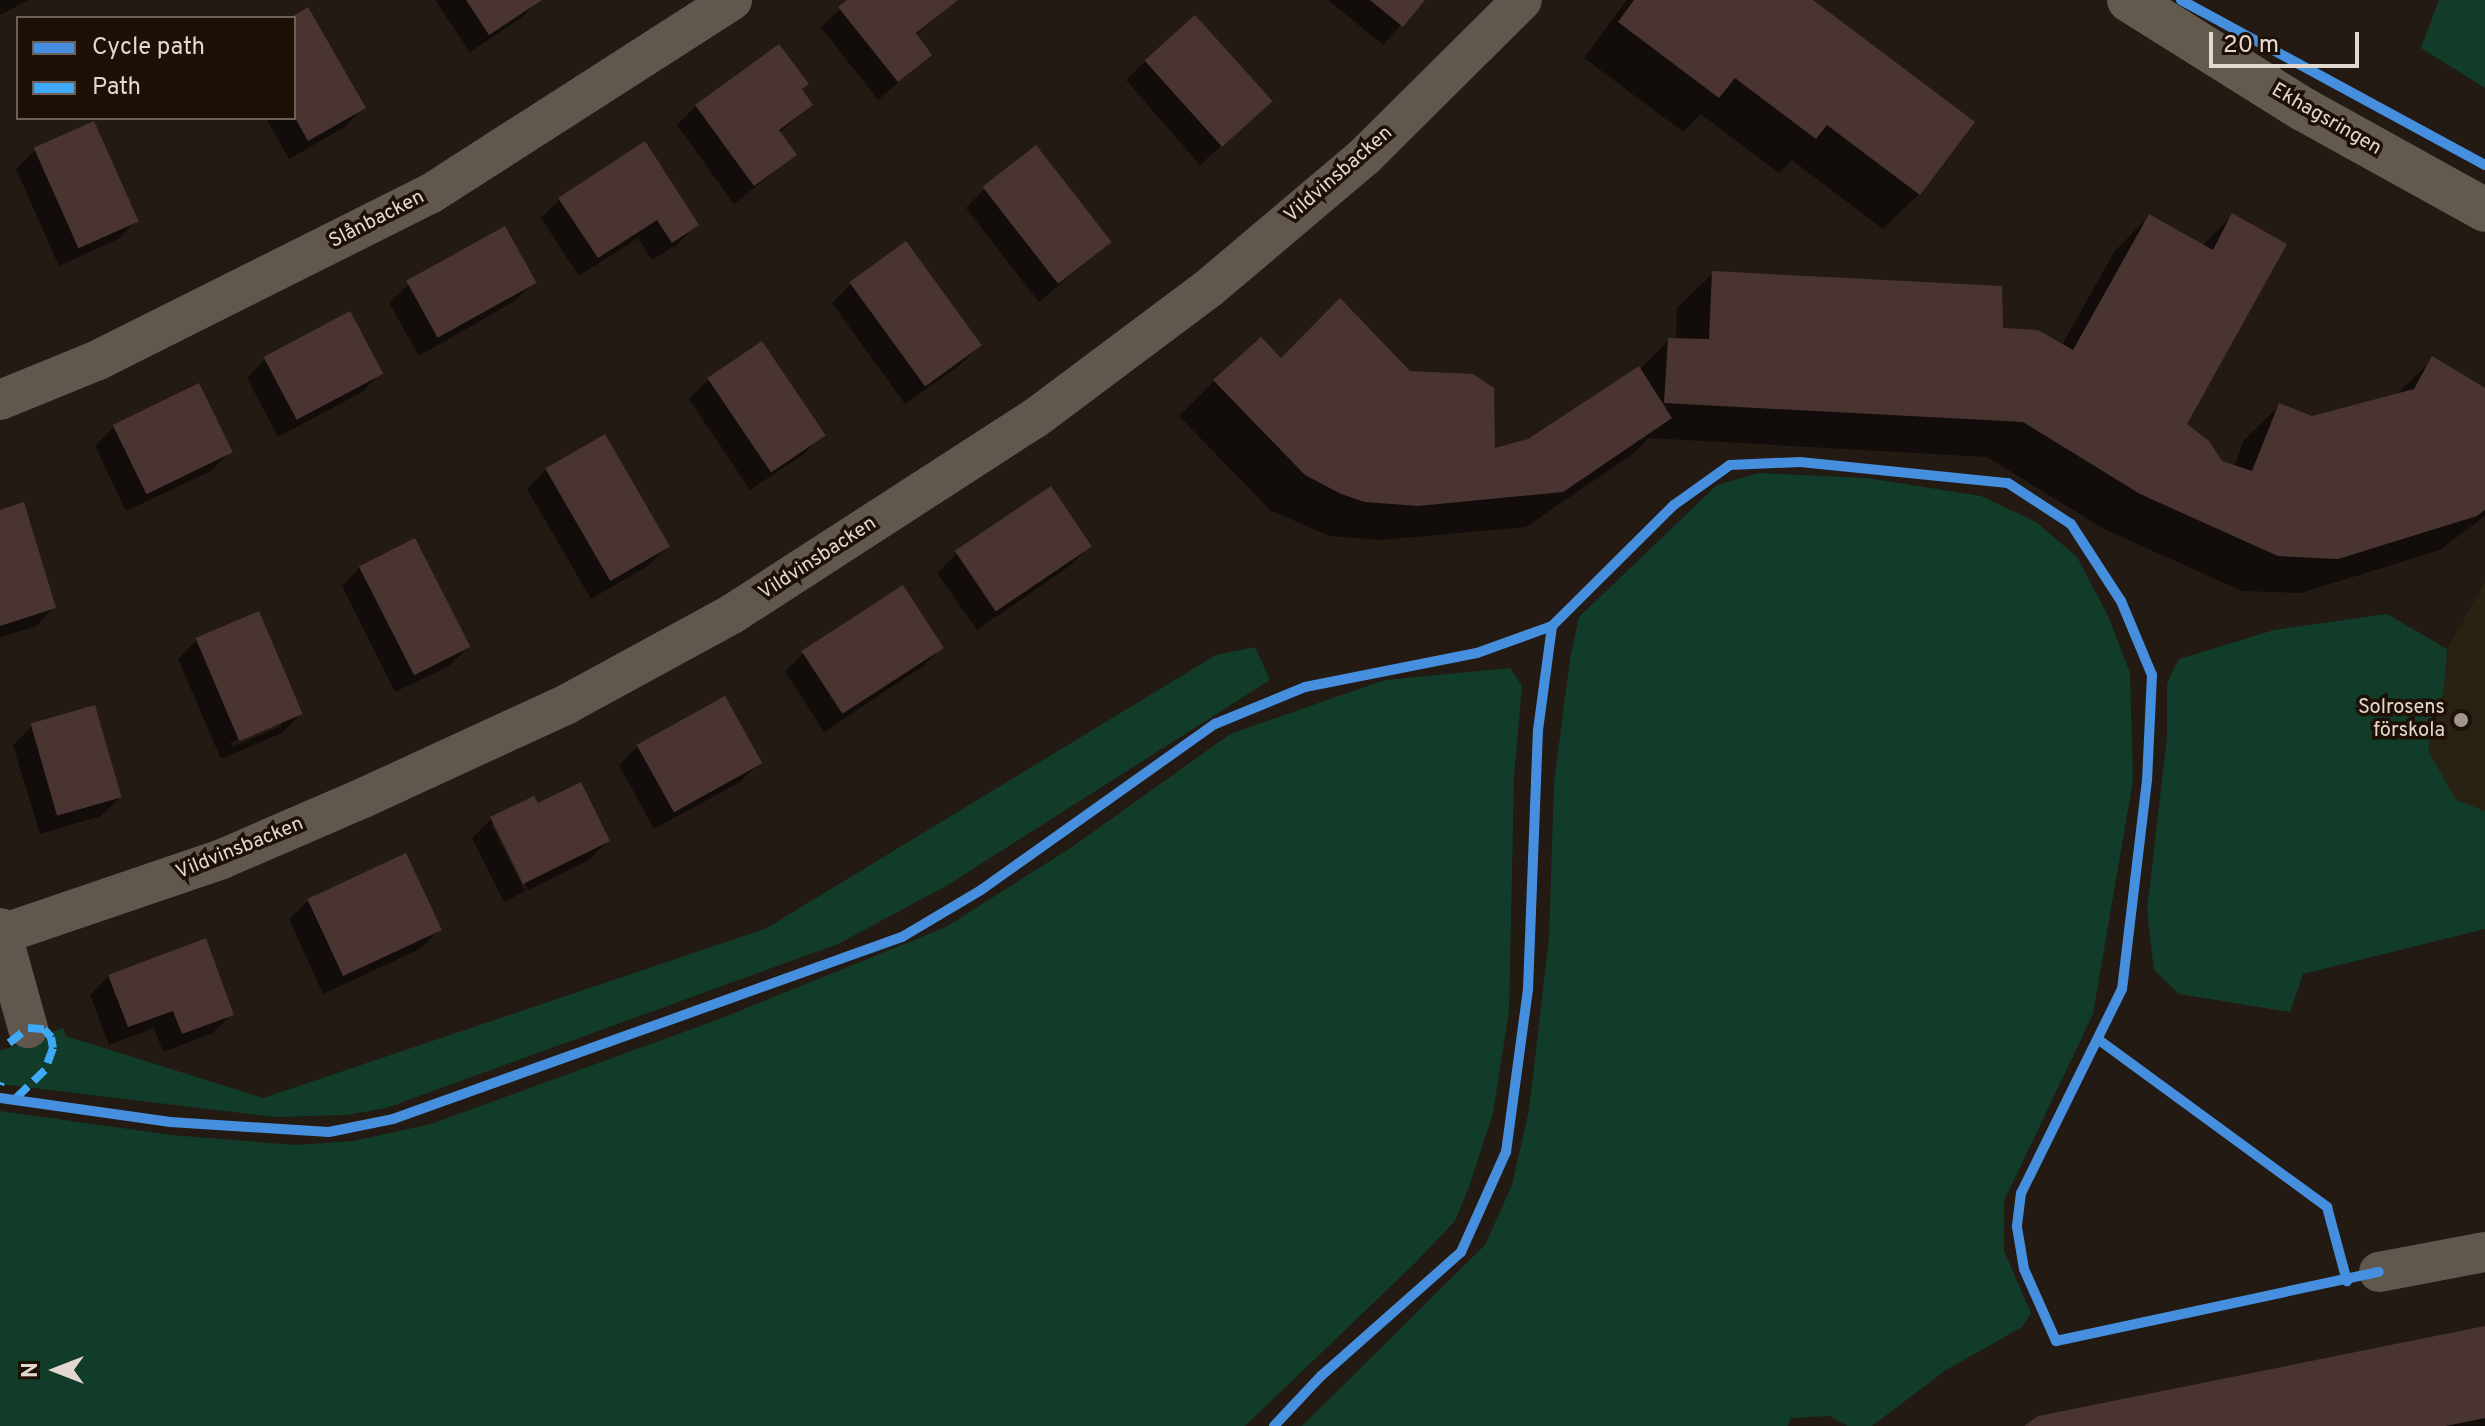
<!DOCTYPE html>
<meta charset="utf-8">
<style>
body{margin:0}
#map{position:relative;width:2485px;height:1426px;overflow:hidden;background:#221a13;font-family:Overpass,sans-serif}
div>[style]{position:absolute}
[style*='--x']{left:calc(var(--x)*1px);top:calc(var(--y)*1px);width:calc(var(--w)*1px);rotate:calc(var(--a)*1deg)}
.education>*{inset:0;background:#292212}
.green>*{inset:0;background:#113c2a}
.shadow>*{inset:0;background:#0007}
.building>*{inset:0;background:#493432;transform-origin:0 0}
.street>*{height:40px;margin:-20px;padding:0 20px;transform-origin:20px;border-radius:20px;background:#60574e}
.secondary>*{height:44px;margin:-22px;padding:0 22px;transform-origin:22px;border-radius:22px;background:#635a4e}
.quiet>*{height:8px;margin-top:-4px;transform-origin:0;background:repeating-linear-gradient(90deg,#3fa9f5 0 16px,transparent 0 24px)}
.cycleway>*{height:10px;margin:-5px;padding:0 5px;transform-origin:5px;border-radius:5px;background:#468fdf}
.dots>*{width:22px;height:22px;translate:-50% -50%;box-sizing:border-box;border:4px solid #1e1005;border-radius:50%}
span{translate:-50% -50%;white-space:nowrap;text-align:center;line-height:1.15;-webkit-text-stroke:7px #1e1005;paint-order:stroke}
.street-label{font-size:20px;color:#e3d8d0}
.poi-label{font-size:20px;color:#e3d8d0}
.right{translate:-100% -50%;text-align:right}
.legend{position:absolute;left:16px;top:16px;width:280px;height:104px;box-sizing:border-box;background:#1e1005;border:2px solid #6d6056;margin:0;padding:10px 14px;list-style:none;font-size:24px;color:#e3d8d0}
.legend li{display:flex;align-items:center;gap:16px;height:40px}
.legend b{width:40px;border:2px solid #6d6056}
.north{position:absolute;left:16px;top:1330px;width:80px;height:80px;-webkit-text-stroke:6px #1e1005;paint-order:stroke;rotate:270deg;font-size:22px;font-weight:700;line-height:32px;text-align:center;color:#e3d8d0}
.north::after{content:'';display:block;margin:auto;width:28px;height:36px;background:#e3d8d0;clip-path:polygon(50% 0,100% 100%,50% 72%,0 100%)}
.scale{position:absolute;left:2209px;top:32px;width:150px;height:36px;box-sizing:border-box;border:4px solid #e3d8d0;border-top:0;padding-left:10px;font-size:24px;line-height:28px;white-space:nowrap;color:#e3d8d0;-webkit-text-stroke:6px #1e1005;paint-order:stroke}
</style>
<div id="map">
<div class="education">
<i style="clip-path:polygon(2485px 582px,2485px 811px,2456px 801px,2428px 750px,2444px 690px,2447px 649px)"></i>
</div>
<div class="green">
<i style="clip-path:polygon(2439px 0,2485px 0,2485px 88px,2421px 48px)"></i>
<i style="clip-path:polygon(1759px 473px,1867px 478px,1981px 496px,2036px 522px,2077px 557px,2108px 616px,2130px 673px,2133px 780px,2093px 1014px,2004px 1201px,2004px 1251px,2031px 1313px,2022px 1327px,1946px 1370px,1872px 1426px,1847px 1426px,1830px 1416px,1791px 1418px,1788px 1426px,1302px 1426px,1485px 1245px,1512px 1185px,1529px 1110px,1549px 938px,1554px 783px,1570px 659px,1579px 617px,1717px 485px)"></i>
<i style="clip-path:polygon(2387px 614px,2447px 649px,2444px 690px,2428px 750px,2456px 800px,2485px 811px,2485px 929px,2303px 974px,2290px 1012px,2179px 994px,2154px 970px,2147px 910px,2167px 737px,2167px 683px,2179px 659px,2274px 630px)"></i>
<i style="clip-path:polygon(1255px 647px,1270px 680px,946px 886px,838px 944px,386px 1108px,346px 1115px,275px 1117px,0 1084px,0 1051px,63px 1028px,66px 1036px,263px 1098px,765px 929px,1216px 655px)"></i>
<i style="clip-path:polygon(1510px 668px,1522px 686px,1514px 777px,1509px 1011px,1493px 1113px,1469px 1187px,1455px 1221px,1415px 1263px,1245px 1426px,0 1426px,0 1111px,172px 1135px,295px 1145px,353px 1141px,431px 1124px,722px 1018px,946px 927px,1072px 847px,1230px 734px,1385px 680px)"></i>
</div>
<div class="shadow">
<i style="clip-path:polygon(0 0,29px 0,0 15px)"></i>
<i style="clip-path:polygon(435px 0,539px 0,521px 18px,470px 52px)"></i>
<i style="clip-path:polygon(850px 0,956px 0,915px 36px,930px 55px,878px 100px,821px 27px)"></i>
<i style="clip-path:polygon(1328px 0,1423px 0,1383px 45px)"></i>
<i style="clip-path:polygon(1627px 0,1810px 0,1972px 122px,1919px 194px,1883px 229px,1792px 160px,1779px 173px,1701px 114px,1683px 132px,1584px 58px)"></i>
<i style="clip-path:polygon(308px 10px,363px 108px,345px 127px,289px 159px,266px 118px,294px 118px,294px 18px)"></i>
<i style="clip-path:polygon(1145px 61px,1269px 102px,1200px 165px,1126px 80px)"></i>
<i style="clip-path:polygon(800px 90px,811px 105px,779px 133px,795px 155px,734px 204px,677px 125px,696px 106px)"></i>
<i style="clip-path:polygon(93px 123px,137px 220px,118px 239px,59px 266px,16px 169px,35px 150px)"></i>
<i style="clip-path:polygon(984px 189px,1110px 242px,1039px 302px,966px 208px)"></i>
<i style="clip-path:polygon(560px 199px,696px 225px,678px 244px,652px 260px,638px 238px,579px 276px,541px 218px)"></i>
<i style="clip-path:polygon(2233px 215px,2184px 425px,2220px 463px,2234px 467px,2244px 440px,2280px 405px,2312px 418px,2397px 394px,2433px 359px,2485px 390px,2485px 516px,2440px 550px,2301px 593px,2242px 591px,2104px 529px,1987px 457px,1649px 438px,1634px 453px,1526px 527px,1381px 540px,1329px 536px,1270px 510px,1179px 416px,1214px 381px,1281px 360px,1409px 373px,1493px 451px,1529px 441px,1639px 370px,1669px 340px,1676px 340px,1677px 308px,1713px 273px,2001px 330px,2062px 345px,2114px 252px,2149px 216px,2202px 246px)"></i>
<i style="clip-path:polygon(534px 282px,515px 301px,419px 356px,389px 303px,408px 285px)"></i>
<i style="clip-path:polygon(851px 284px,979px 346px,960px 365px,905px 404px,832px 303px)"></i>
<i style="clip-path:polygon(762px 344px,823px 435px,804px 454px,750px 490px,689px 399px,708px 380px)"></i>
<i style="clip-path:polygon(265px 359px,381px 373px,362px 392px,278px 437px,247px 378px)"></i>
<i style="clip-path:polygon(114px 427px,230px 452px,211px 471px,126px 511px,95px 446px)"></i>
<i style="clip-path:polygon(546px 470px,667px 547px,649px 565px,591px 599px,527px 489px)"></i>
<i style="clip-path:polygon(1050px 489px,1090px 546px,1071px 565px,977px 630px,937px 573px,956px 554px)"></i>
<i style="clip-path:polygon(0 512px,54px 608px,35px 627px,0 637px)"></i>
<i style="clip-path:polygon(360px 567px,468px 647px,449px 666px,395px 692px,342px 586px)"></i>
<i style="clip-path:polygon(evenodd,197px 640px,301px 714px,282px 733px,221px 759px,178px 659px,197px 640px,281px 722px,281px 726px,232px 747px,230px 743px,281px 722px)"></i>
<i style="clip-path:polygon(941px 648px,923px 666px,824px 732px,785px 671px,804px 653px)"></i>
<i style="clip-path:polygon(724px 699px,759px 763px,740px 782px,654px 829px,619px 765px,638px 746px)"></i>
<i style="clip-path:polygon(32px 726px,120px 797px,101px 816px,40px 834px,13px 745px)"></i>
<i style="clip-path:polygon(537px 806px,608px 841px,589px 860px,528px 890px,495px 824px,491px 824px,525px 891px,504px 902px,472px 838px,491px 819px)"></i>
<i style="clip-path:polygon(308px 901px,439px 930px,420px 949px,323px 994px,289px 919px)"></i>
<i style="clip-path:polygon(109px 976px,232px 1014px,213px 1033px,163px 1052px,154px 1028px,109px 1045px,90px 995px)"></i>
<i style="clip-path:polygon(2485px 1329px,2485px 1426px,2027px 1426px)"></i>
</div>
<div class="building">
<i style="clip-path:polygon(466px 0,542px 0,489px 35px)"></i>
<i style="clip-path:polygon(847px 0,958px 0,916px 33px,932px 55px,898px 82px,838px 7px)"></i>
<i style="clip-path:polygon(1370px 0,1425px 0,1403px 27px)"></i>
<i style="clip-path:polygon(1634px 0,1813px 0,1975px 122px,1920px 195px,1827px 125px,1816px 139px,1735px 78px,1719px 98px,1618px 22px)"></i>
<i style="clip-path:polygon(308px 7px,366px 108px,308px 141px,294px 116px,294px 18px,290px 18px)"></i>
<i style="left:1195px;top:15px;width:116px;height:68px;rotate:48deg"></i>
<i style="clip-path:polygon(779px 44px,809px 84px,802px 89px,813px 105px,779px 130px,797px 155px,754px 186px,695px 105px)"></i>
<i style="left:94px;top:121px;width:110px;height:66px;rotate:66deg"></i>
<i style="clip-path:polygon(645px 141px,699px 225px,672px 243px,657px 220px,598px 258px,558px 198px)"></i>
<i style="left:1036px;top:145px;width:123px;height:68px;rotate:52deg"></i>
<i style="clip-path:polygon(2232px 213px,2287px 244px,2187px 424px,2209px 441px,2222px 461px,2252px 471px,2279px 403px,2312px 416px,2414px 389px,2432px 356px,2485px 388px,2485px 510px,2477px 516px,2338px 559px,2278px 556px,2140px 494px,2023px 422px,1664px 403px,1668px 338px,1709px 339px,1712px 271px,2002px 286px,2003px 328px,2038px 330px,2073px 350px,2149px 214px,2213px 250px)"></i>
<i style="left:505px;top:226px;width:65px;height:113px;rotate:61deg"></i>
<i style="left:906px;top:241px;width:129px;height:70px;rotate:54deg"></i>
<i style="clip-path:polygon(1340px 298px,1410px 371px,1473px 374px,1494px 388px,1495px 448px,1528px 439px,1639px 366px,1672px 418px,1563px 492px,1418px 506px,1365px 502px,1341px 494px,1305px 475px,1213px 380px,1261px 337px,1281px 358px)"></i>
<i style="left:350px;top:311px;width:71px;height:98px;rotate:62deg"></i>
<i style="left:762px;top:341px;width:114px;height:66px;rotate:56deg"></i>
<i style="left:199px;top:383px;width:77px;height:96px;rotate:64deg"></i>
<i style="left:605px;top:434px;width:130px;height:69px;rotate:60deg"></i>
<i style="left:1051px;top:486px;width:73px;height:116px;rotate:56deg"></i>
<i style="clip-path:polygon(24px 502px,56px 608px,0 626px,0 510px)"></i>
<i style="left:415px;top:538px;width:122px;height:63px;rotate:63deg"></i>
<i style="left:903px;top:585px;width:75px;height:121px;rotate:57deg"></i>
<i style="left:259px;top:611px;width:112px;height:69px;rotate:67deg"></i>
<i style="left:725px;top:696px;width:77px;height:101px;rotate:61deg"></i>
<i style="left:95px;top:705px;width:96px;height:67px;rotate:74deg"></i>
<i style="clip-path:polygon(581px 782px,610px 841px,523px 884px,490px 817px,534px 796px,538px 803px)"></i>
<i style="left:406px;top:853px;width:85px;height:109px;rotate:65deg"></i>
<i style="clip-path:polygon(206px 938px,234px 1015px,182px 1034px,173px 1011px,128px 1027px,108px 975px)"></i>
<i style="clip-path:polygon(2485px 1326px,2485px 1418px,2446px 1426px,2024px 1426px,2038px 1416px)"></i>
</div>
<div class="street">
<i style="--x:0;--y:400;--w:106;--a:-22.2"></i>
<i style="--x:98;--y:360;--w:371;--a:-26.6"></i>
<i style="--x:430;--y:194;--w:359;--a:-32.7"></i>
<i style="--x:0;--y:928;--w:104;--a:74.4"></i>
<i style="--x:2;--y:934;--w:232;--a:-18.8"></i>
<i style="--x:222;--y:859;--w:154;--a:-23.4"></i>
<i style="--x:363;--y:798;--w:225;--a:-24.7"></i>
<i style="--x:567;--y:704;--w:188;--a:-28.6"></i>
<i style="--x:732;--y:614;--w:359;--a:-32.9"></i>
<i style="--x:1034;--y:419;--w:219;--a:-36.8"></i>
<i style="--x:1209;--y:288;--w:204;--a:-40.2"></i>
<i style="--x:1365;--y:156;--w:221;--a:-44.8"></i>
<i style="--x:2379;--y:1272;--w:108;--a:-10.7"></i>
</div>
<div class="secondary">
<i style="--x:2129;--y:0;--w:205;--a:32.1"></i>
<i style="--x:2303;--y:109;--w:208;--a:29"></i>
</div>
<div class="quiet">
<i style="--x:9;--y:1043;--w:24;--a:-38"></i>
<i style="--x:28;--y:1028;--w:16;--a:4"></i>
<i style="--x:44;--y:1029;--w:11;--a:49"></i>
<i style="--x:51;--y:1037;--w:11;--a:80"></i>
<i style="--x:53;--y:1048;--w:23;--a:110"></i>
<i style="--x:45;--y:1070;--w:43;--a:135.9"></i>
<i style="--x:0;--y:1085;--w:3;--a:-72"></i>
</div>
<div class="cycleway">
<i style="--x:2181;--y:0;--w:346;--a:28.5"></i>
<i style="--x:2099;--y:1040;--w:283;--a:36.2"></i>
<i style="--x:2327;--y:1207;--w:77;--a:74.9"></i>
<i style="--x:0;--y:1098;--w:172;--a:8"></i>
<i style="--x:170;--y:1122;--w:159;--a:3.6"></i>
<i style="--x:329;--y:1132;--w:65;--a:-11.5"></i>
<i style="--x:393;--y:1119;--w:541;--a:-19.68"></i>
<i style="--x:902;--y:937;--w:92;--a:-30.7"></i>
<i style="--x:981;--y:890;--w:287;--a:-35.4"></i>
<i style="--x:1215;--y:724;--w:97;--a:-22.3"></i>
<i style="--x:1305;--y:687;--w:175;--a:-11.2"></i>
<i style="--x:1477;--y:653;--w:80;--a:-19.8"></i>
<i style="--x:1552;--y:626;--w:172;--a:-44.8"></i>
<i style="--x:1674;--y:505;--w:69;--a:-35.5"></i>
<i style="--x:1730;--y:465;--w:70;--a:-2.5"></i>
<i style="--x:1800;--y:462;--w:209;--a:5.8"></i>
<i style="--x:2008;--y:483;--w:75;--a:33.1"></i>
<i style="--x:2071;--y:524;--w:92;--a:57"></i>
<i style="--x:2121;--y:601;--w:80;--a:67.3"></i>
<i style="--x:2152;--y:675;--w:105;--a:92.7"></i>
<i style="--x:2147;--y:780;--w:210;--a:96.8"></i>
<i style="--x:2122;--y:989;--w:228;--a:116.3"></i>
<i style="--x:2021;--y:1193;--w:34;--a:97"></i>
<i style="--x:2017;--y:1227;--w:43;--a:80.5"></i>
<i style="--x:2024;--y:1269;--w:79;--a:66"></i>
<i style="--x:2056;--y:1341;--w:330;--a:-12.1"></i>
<i style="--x:1274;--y:1426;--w:69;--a:-46.8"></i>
<i style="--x:1321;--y:1376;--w:187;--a:-41.5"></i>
<i style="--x:1461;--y:1252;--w:110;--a:-65.8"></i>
<i style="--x:1506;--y:1152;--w:164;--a:-82.3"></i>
<i style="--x:1528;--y:989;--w:259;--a:-87.8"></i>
<i style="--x:1538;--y:730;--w:105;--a:-82.3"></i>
</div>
<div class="dots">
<i style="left:2461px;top:720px;background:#9f968e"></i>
</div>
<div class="street-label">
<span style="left:2326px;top:120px;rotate:30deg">Ekhagsringen</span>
<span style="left:1339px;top:175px;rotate:-41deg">Vildvinsbacken</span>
<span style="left:377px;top:220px;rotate:-27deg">Slånbacken</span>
<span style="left:818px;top:559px;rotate:-33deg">Vildvinsbacken</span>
<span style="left:240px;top:849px;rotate:-22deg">Vildvinsbacken</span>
</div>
<div class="poi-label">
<span class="right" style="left:2445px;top:720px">Solrosens<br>förskola</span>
</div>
<ul class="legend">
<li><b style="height:10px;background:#468fdf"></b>Cycle path</li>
<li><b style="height:10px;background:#3fa9f5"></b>Path</li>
</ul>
<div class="north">N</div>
<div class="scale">20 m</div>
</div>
